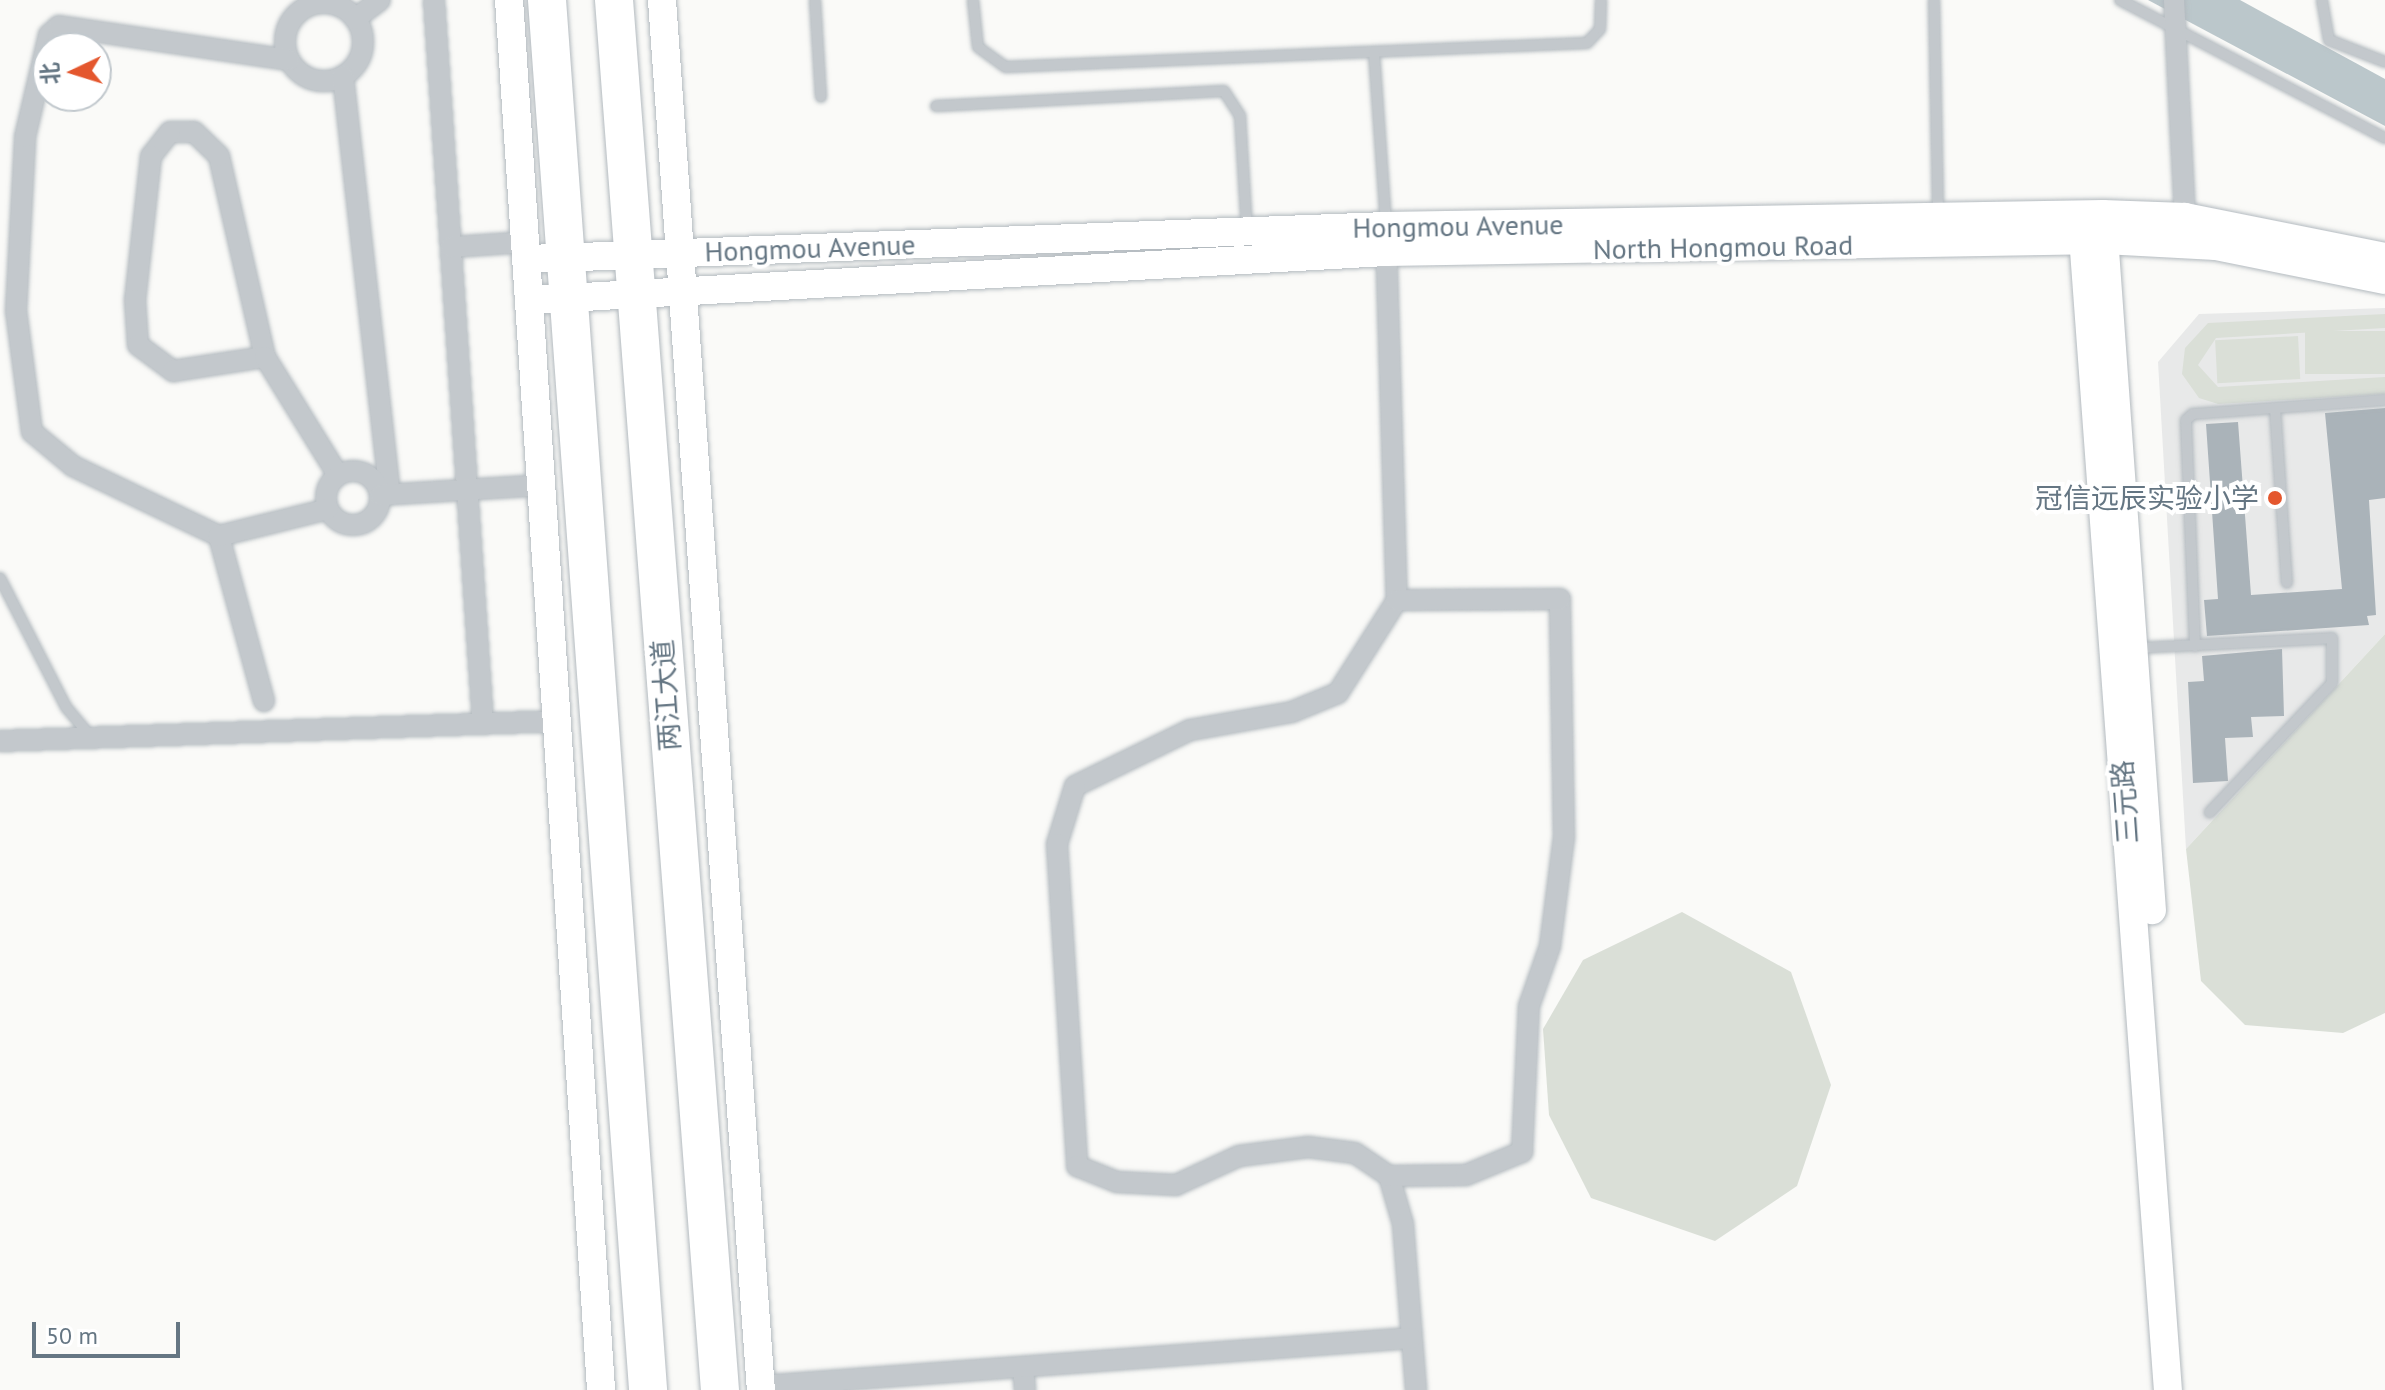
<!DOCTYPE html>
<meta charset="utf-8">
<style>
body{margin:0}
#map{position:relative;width:2385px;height:1390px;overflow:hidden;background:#fafaf8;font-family:"PT Sans","Noto Sans SC",sans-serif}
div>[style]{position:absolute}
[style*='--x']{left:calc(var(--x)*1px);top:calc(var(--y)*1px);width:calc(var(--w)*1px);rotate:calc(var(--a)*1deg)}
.built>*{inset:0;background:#e8e9e9}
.green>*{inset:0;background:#dadfd7;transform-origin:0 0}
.water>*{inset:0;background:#bbc7cb}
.building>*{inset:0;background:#aab3b9}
.roads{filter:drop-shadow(0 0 2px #b3babf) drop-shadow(0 0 2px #b3babf)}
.lane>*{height:10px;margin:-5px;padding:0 5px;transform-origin:5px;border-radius:5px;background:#c3c8cc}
.street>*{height:20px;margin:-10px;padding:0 10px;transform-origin:10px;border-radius:10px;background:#c3c8cc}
.street>.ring{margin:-10px;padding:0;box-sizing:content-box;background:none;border:20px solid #c3c8cc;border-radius:50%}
.secondary>*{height:28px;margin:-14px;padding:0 14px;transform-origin:14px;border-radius:14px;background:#fff}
.highway>*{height:38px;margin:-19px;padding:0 19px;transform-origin:19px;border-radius:19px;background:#fff}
.dots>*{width:22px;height:22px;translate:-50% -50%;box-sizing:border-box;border:4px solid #fff;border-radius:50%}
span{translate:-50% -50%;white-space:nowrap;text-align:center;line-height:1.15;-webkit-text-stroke:8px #fff;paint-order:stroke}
.street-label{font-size:28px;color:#657683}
.poi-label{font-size:28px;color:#657683}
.right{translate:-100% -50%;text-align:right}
.north{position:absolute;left:32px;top:32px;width:80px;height:80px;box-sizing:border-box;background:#fff;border:2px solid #c1c8cd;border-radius:50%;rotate:266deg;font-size:22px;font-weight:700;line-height:32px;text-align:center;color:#657683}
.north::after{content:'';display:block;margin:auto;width:28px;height:36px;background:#e4572e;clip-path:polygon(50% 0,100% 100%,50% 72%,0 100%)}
.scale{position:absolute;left:32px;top:1322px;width:148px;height:36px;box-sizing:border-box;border:4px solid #657683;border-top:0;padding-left:10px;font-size:24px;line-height:28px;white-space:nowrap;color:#657683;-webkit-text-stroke:6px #fff;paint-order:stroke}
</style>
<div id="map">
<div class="built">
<i style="clip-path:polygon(2385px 308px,2385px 634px,2186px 849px,2158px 362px,2199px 314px)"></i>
</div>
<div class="green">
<i style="clip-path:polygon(2385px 314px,2385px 328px,2216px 338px,2198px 365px,2218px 387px,2385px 377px,2385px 394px,2218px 404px,2199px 398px,2182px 374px,2185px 348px,2208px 323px)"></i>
<i style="left:2385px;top:331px;width:43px;height:80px;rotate:90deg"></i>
<i style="left:2298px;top:336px;width:43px;height:83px;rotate:87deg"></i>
<i style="clip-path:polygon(2385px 634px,2385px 1013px,2343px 1033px,2245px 1025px,2201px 981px,2186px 849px)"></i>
<i style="clip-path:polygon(1682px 912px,1791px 972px,1831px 1085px,1797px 1186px,1715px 1241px,1591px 1198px,1549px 1115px,1543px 1029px,1583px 960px)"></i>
</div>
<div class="water">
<i style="clip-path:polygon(2148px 0,2240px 0,2385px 79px,2385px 126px)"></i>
</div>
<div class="building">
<i style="clip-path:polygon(2385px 408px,2385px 498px,2369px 500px,2376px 615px,2367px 616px,2369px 625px,2207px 636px,2204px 600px,2218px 599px,2206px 424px,2238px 422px,2251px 595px,2342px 589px,2325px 413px)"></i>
<i style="clip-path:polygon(2282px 649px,2284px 716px,2251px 717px,2253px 737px,2225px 738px,2228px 781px,2193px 783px,2188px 682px,2204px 681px,2202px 656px)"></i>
</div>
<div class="roads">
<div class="lane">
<i style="--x:815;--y:0;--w:97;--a:86.5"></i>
<i style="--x:973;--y:0;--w:47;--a:83.9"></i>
<i style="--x:978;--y:47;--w:34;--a:36"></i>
<i style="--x:1006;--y:67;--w:581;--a:-2.37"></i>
<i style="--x:1587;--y:43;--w:19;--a:-47"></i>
<i style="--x:1600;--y:29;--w:29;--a:-88"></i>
<i style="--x:1934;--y:0;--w:214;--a:88.9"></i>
<i style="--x:2120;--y:0;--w:299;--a:27.5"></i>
<i style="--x:2322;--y:0;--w:41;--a:80.1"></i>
<i style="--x:2329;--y:40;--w:60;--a:21.4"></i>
<i style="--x:1374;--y:52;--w:172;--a:86"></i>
<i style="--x:936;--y:106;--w:288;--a:-3"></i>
<i style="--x:1224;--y:91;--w:30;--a:57"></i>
<i style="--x:1240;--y:116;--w:114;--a:86.5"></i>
<i style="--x:2275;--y:408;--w:175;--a:86.1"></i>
<i style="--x:0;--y:578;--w:145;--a:62.9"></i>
<i style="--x:66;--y:707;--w:39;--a:50"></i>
<i style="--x:2195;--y:646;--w:226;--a:-92.3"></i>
<i style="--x:2186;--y:420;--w:9;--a:-41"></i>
<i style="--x:2193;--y:414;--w:193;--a:-4.2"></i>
<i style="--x:2137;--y:648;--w:195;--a:-2.9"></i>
<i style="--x:2332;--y:638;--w:45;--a:90"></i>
<i style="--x:2332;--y:683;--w:178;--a:133.4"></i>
</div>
<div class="street">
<i style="--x:434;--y:0;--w:725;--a:86.12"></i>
<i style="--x:2174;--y:0;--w:217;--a:87.1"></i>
<i class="ring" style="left:285px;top:3px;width:58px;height:58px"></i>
<i style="--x:355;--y:19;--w:31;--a:-37"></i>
<i style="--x:343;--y:76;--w:421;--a:83.6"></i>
<i style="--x:1386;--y:238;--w:362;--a:88.3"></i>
<i style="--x:1397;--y:600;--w:110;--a:122.4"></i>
<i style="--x:1338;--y:693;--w:50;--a:157.6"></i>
<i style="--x:1292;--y:712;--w:104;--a:170"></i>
<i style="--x:1190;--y:730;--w:128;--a:154"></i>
<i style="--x:1075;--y:786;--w:61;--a:107.2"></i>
<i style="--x:1057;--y:844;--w:323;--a:86.4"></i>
<i style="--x:1077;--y:1166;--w:43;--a:21.8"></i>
<i style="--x:1117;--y:1182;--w:59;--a:2.9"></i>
<i style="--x:1176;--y:1185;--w:69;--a:-24.7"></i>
<i style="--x:1239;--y:1156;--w:70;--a:-7.4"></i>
<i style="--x:1308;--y:1147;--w:47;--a:7.3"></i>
<i style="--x:1355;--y:1153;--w:41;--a:34.1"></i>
<i style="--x:1389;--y:1176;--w:50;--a:73.7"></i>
<i style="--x:1403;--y:1224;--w:167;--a:85.5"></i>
<i style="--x:451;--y:247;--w:75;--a:-3.8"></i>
<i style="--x:265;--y:357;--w:206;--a:-102.9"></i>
<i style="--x:219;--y:156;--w:35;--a:-136"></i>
<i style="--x:194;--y:132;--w:24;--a:180"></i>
<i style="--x:170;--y:132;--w:31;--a:128"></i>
<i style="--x:151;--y:156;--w:145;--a:96.3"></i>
<i style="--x:135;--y:300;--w:45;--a:86.2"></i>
<i style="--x:138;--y:345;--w:44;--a:36.6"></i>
<i style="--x:173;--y:371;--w:93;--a:-8.7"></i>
<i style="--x:265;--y:357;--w:139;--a:58.3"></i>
<i class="ring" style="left:326px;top:471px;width:34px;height:34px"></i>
<i style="--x:381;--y:495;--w:162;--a:-3.5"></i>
<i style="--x:219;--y:536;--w:162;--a:-154.4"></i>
<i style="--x:73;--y:466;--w:53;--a:-140.3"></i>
<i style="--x:32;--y:432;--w:122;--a:-97.5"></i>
<i style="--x:16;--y:311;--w:174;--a:-87"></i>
<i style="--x:25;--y:137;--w:105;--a:-76.8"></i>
<i style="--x:49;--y:35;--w:13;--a:-42"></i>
<i style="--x:59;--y:26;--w:232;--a:8.4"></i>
<i style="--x:264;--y:701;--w:171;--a:-105.3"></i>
<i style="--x:219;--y:536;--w:112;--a:-13.9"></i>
<i style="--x:0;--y:741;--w:558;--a:-2.05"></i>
<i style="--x:1389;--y:1176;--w:77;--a:-0.7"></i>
<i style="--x:1466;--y:1175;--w:61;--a:-22.3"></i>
<i style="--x:1522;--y:1152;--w:146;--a:-87.3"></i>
<i style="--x:1529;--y:1006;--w:64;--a:-70.7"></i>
<i style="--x:1550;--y:946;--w:110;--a:-82.7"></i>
<i style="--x:1564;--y:837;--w:238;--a:-91"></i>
<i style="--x:1560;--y:599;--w:163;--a:179.6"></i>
<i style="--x:1023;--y:1367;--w:23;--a:85"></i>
<i style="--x:761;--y:1386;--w:652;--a:-4.22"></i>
</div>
<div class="secondary">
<i style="--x:509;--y:0;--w:1393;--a:86.21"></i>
<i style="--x:662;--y:0;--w:1394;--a:85.93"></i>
<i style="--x:2103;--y:222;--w:690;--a:85.93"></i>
<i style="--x:2082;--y:223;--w:1170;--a:85.79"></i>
<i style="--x:528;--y:259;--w:859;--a:-2.2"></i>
<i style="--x:1386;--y:226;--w:717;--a:-0.96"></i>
<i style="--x:2103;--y:214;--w:82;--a:2.1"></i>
<i style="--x:2185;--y:217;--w:204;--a:11.3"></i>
<i style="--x:530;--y:300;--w:857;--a:-3.21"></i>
<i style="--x:1386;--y:252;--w:718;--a:-0.96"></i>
<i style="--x:2104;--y:240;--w:112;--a:3.1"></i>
<i style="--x:2216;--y:246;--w:172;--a:11.4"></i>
</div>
<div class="highway">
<i style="--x:547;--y:0;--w:1394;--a:85.84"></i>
<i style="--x:614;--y:0;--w:1394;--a:85.64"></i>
</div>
</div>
<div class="dots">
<i style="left:2275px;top:498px;background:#e4572e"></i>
</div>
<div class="street-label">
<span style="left:1458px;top:226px;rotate:-1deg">Hongmou Avenue</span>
<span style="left:1723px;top:247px;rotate:-1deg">North Hongmou Road</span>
<span style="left:810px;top:248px;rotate:-2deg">Hongmou Avenue</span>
<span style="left:666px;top:695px;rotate:-94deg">两江大道</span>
<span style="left:2125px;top:802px;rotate:-94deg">三元路</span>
</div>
<div class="poi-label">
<span class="right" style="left:2259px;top:498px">冠信远辰实验小学</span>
</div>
<div class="north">北</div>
<div class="scale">50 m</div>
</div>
